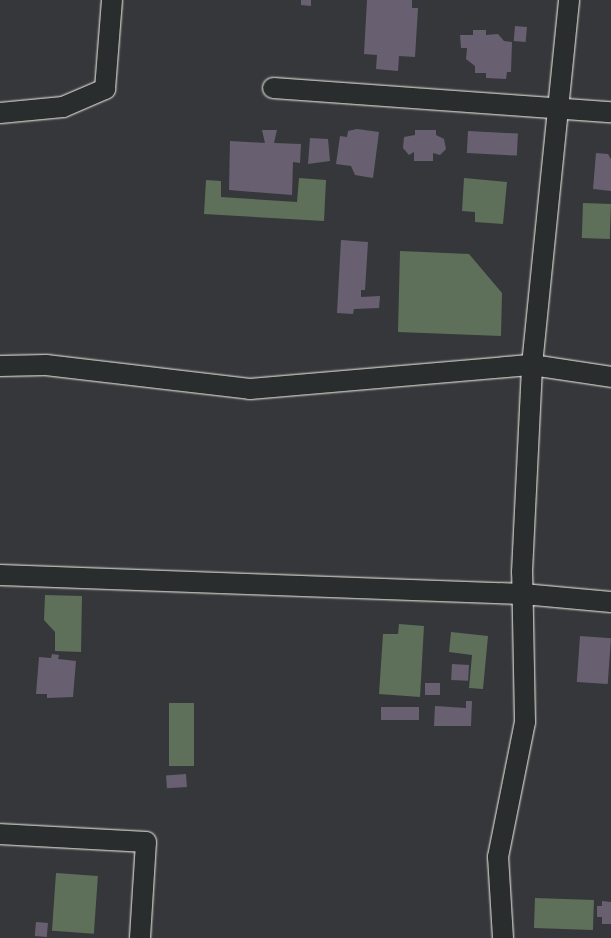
<!DOCTYPE html>
<style>
body{margin:0}
#map{position:relative;width:611px;height:938px;overflow:hidden;background:#36373b;font-family:Mynerve,sans-serif}
div>[style]{position:absolute}
[style*='--x']{left:calc(var(--x)*1px);top:calc(var(--y)*1px);width:calc(var(--w)*1px);rotate:calc(var(--a)*1deg)}
.green>*{inset:0;background:#5e7059;transform-origin:0 0}
.building>*{inset:0;background:#686071;transform-origin:0 0}
.roads{filter:drop-shadow(0 0 1px #f4f1e8) drop-shadow(0 0 1px #f4f1e8)}
.minor>*{height:20px;margin:-10px;padding:0 10px;transform-origin:10px;border-radius:10px;background:#2a2d2e}
span{translate:-50% -50%;white-space:nowrap;text-align:center;line-height:1.15;-webkit-text-stroke:3px #2a2d2e;paint-order:stroke}
</style>
<div id="map">
<div class="green">
<i style="clip-path:polygon(299px 178px,326px 180px,324px 221px,204px 214px,206px 180px,221px 181px,221px 197px,297px 202px)"></i>
<i style="clip-path:polygon(464px 178px,507px 182px,503px 224px,475px 222px,475px 212px,462px 211px)"></i>
<i style="left:583px;top:203px;width:28px;height:35px;rotate:2deg"></i>
<i style="clip-path:polygon(400px 251px,469px 254px,502px 293px,501px 336px,398px 332px)"></i>
<i style="clip-path:polygon(45px 595px,82px 596px,81px 652px,55px 651px,55px 632px,44px 620px)"></i>
<i style="clip-path:polygon(399px 624px,424px 626px,420px 697px,379px 694px,383px 634px,398px 634px)"></i>
<i style="clip-path:polygon(451px 632px,488px 636px,483px 689px,469px 688px,472px 655px,449px 652px)"></i>
<i style="left:169px;top:703px;width:25px;height:63px"></i>
<i style="left:56px;top:873px;width:42px;height:58px;rotate:4deg"></i>
<i style="left:535px;top:898px;width:59px;height:30px;rotate:2deg"></i>
</div>
<div class="building">
<i style="clip-path:polygon(301px 0,311px 0,311px 6px,301px 5px)"></i>
<i style="clip-path:polygon(367px 0,412px 0,412px 8px,418px 8px,415px 57px,399px 56px,398px 71px,376px 69px,377px 55px,364px 54px)"></i>
<i style="left:515px;top:26px;width:12px;height:15px;rotate:5deg"></i>
<i style="clip-path:polygon(473px 30px,486px 30px,486px 35px,498px 34px,504px 41px,512px 42px,511px 72px,507px 72px,506px 79px,486px 78px,486px 73px,475px 73px,475px 66px,466px 59px,467px 48px,461px 48px,460px 35px,473px 35px)"></i>
<i style="clip-path:polygon(357px 129px,379px 132px,373px 178px,355px 175px,351px 166px,336px 164px,340px 136px,347px 137px,348px 131px)"></i>
<i style="clip-path:polygon(262px 130px,277px 130px,274px 143px,301px 144px,300px 163px,293px 162px,292px 195px,229px 190px,230px 141px,265px 143px)"></i>
<i style="clip-path:polygon(415px 130px,436px 130px,436px 135px,444px 139px,446px 149px,440px 155px,433px 153px,433px 161px,414px 161px,414px 152px,409px 155px,403px 148px,404px 137px,415px 135px)"></i>
<i style="left:468px;top:131px;width:50px;height:22px;rotate:3deg"></i>
<i style="clip-path:polygon(310px 138px,328px 139px,330px 161px,308px 164px)"></i>
<i style="clip-path:polygon(596px 153px,608px 154px,611px 159px,611px 191px,593px 189px)"></i>
<i style="clip-path:polygon(341px 240px,368px 242px,365px 290px,361px 290px,361px 297px,380px 296px,379px 308px,354px 309px,353px 314px,337px 313px)"></i>
<i style="left:580px;top:636px;width:31px;height:46px;rotate:4deg"></i>
<i style="clip-path:polygon(52px 654px,59px 655px,58px 659px,76px 661px,73px 697px,47px 698px,47px 694px,36px 694px,39px 657px,51px 658px)"></i>
<i style="left:452px;top:664px;width:17px;height:16px;rotate:3deg"></i>
<i style="left:425px;top:683px;width:15px;height:12px"></i>
<i style="clip-path:polygon(466px 701px,472px 701px,471px 726px,434px 726px,435px 706px,466px 708px)"></i>
<i style="left:381px;top:707px;width:38px;height:13px"></i>
<i style="left:186px;top:774px;width:13px;height:20px;rotate:86deg"></i>
<i style="clip-path:polygon(602px 901px,611px 902px,611px 924px,602px 924px,602px 917px,597px 917px,597px 906px,602px 906px)"></i>
<i style="left:36px;top:922px;width:12px;height:14px;rotate:5deg"></i>
</div>
<div class="roads">
<div class="minor">
<i style="--x:273;--y:88;--w:339;--a:4.1"></i>
<i style="--x:0;--y:113;--w:63;--a:-5.4"></i>
<i style="--x:63;--y:107;--w:46;--a:-23.2"></i>
<i style="--x:105;--y:89;--w:89;--a:-85.5"></i>
<i style="--x:0;--y:366;--w:46;--a:-1.2"></i>
<i style="--x:46;--y:365;--w:205;--a:6.7"></i>
<i style="--x:250;--y:389;--w:283;--a:-4.9"></i>
<i style="--x:532;--y:365;--w:80;--a:8.6"></i>
<i style="--x:0;--y:575;--w:523;--a:2.08"></i>
<i style="--x:523;--y:594;--w:88;--a:5.2"></i>
<i style="--x:0;--y:834;--w:146;--a:3.1"></i>
<i style="--x:146;--y:842;--w:96;--a:93.6"></i>
<i style="--x:503;--y:938;--w:81;--a:-93.5"></i>
<i style="--x:498;--y:857;--w:138;--a:-78.7"></i>
<i style="--x:525;--y:722;--w:150;--a:-91.1"></i>
<i style="--x:522;--y:572;--w:207;--a:-87.2"></i>
<i style="--x:532;--y:365;--w:367;--a:-84.2"></i>
</div>
</div>
</div>
